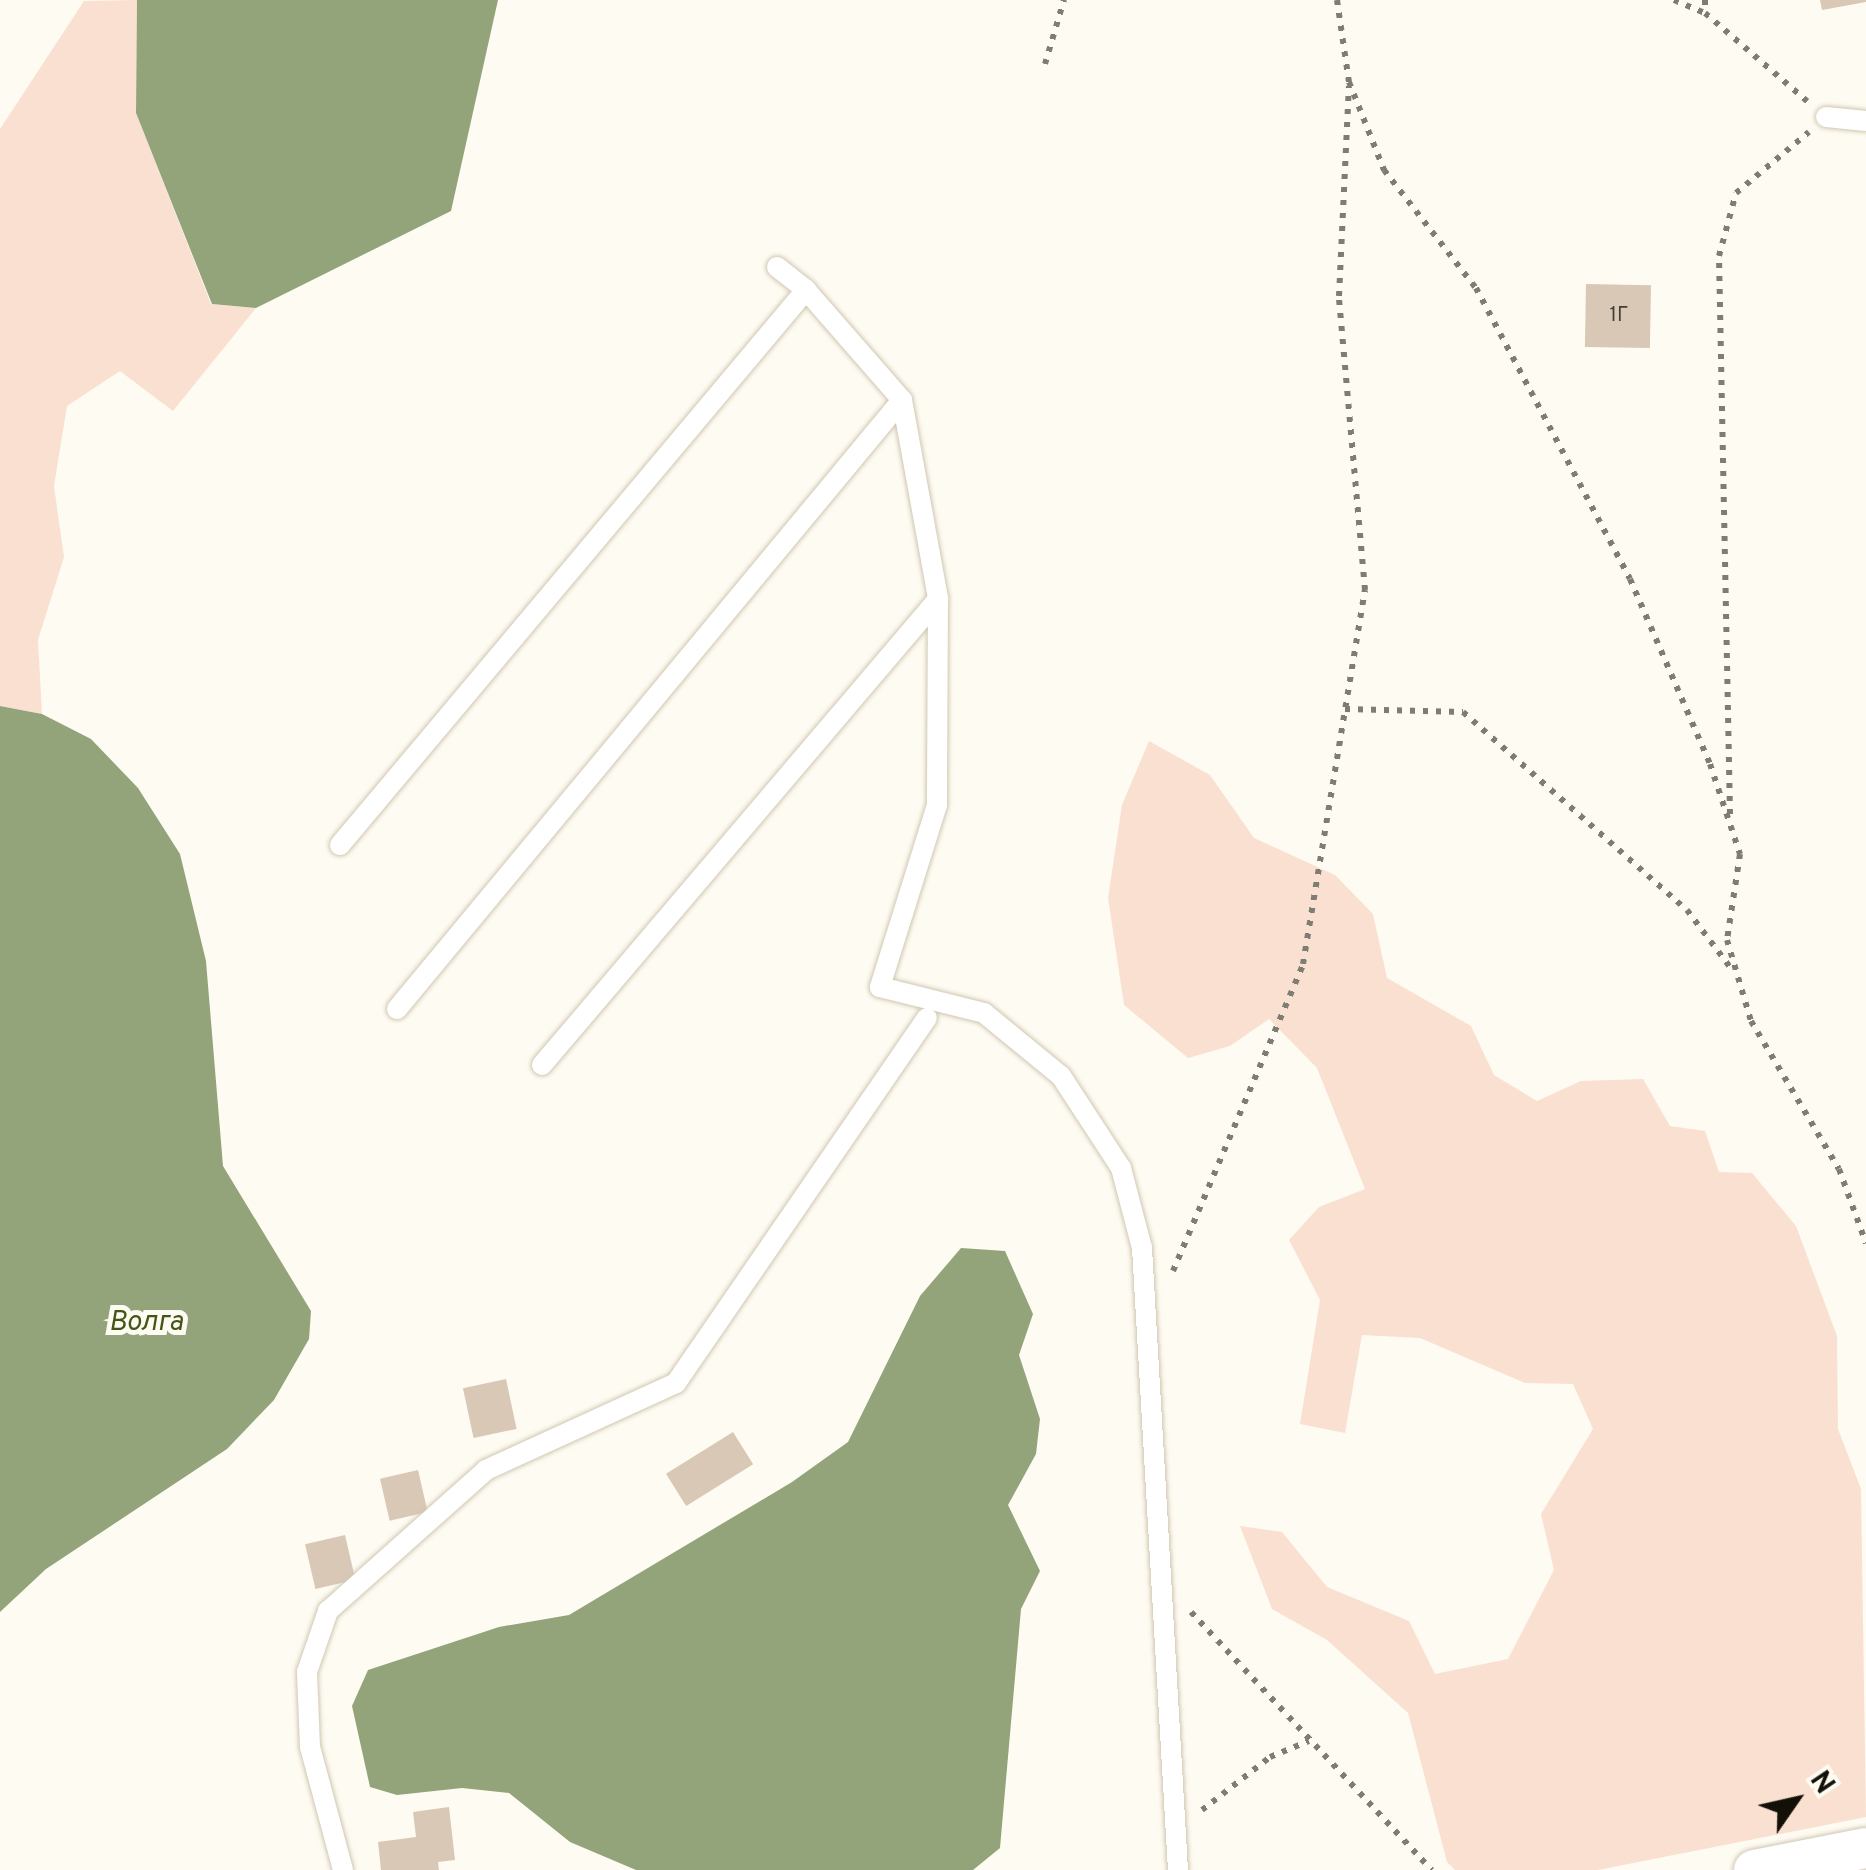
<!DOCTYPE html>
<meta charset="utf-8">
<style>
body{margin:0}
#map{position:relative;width:1866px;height:1870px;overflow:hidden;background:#fefbf2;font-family:Overpass,sans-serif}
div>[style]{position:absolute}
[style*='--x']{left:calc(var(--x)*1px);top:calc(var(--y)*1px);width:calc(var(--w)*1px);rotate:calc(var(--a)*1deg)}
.green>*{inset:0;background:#fae0d1}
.water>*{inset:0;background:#93a47b}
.building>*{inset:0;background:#d9c8b6;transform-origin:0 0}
.path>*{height:6px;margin-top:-3px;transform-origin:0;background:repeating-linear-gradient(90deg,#7f7c73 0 5px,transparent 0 13px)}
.roads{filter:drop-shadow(0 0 2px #d0c7b1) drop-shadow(0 0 2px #d0c7b1)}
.lane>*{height:20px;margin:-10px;padding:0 10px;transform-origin:10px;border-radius:10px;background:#fff}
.street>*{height:40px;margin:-20px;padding:0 20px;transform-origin:20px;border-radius:20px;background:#fff}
span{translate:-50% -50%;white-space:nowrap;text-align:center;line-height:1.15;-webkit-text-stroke:10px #fefbf2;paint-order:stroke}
.number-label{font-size:20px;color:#443e34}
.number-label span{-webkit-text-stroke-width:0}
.water-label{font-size:28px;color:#425618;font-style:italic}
.north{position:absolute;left:1746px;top:1750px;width:100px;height:100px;-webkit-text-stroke:8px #fefbf2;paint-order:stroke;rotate:56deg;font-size:28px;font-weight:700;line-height:40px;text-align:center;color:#131008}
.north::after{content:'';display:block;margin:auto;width:35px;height:45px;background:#131008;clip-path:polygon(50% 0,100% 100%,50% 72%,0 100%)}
</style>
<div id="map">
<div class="green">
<i style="clip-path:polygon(137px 0,136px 113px,211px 304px,256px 308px,173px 411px,120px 371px,67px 406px,54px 486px,64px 557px,38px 640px,42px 714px,0 706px,0 129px,84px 1px)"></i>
<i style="clip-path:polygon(1149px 741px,1210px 775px,1254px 838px,1335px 875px,1373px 914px,1387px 978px,1471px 1026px,1494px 1075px,1537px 1101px,1581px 1081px,1643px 1079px,1670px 1126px,1705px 1131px,1719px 1172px,1752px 1173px,1796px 1226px,1837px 1336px,1838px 1429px,1861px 1489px,1866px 1817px,1598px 1870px,1455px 1870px,1447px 1862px,1408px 1713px,1327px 1640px,1272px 1609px,1240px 1526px,1282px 1532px,1327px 1587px,1409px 1621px,1435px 1674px,1508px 1659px,1554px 1570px,1541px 1514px,1593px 1429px,1573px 1384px,1525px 1383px,1420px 1338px,1362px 1335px,1345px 1433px,1300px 1424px,1320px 1300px,1289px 1240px,1319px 1207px,1365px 1189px,1317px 1068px,1269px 1019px,1230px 1046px,1188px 1058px,1124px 1005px,1108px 898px,1122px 805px)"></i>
</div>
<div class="water">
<i style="clip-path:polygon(137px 0,498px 0,451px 211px,256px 308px,212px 304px,136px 113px)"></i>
<i style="clip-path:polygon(0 706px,42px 714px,91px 739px,138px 788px,180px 854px,206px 961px,223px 1166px,311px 1311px,309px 1339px,274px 1400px,227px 1449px,46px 1569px,0 1612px)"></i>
<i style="clip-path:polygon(961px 1248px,1005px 1251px,1033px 1314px,1019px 1355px,1040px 1419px,1036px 1454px,1008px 1505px,1040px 1571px,1021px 1609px,1000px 1848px,973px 1870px,636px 1870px,570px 1842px,509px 1793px,462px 1788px,397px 1795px,370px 1787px,352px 1706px,368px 1670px,499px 1627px,569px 1615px,792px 1482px,848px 1442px,920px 1296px)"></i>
</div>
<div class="building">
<i style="clip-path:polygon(1820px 0,1866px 0,1866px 2px,1822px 10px)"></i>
<i style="left:1586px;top:284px;width:65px;height:63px;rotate:1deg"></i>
<i style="left:506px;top:1379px;width:51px;height:44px;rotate:78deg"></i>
<i style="left:733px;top:1432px;width:38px;height:79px;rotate:58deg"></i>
<i style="left:418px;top:1470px;width:43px;height:39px;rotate:77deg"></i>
<i style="left:345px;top:1535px;width:46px;height:41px;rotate:77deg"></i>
<i style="clip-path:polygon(449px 1807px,455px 1860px,438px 1862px,439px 1870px,381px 1870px,378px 1842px,416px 1837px,413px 1812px)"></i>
</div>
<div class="path">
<i style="--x:1337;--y:0;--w:83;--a:81.7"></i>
<i style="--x:1349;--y:82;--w:95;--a:68.3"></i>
<i style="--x:1384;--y:170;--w:150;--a:52.1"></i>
<i style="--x:1476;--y:288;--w:329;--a:62.1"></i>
<i style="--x:1630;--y:579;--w:202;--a:66.6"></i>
<i style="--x:1710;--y:764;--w:95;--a:71.6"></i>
<i style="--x:1740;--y:854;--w:87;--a:98.6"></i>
<i style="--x:1727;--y:940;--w:84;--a:73.5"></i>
<i style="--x:1751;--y:1021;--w:172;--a:59.3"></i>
<i style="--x:1839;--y:1169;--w:79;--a:70"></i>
<i style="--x:1674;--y:0;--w:34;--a:23"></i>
<i style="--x:1705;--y:13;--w:135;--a:40.8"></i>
<i style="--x:1705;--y:0;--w:13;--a:90"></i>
<i style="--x:1045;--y:64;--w:67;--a:-73.5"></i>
<i style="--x:1345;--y:709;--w:118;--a:1.5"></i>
<i style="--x:1463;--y:712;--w:299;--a:41.5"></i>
<i style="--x:1687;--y:910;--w:76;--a:53"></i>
<i style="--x:1730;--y:814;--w:558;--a:-91.13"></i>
<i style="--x:1719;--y:256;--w:65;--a:-74.9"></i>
<i style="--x:1736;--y:193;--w:95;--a:-39.9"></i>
<i style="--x:1173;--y:1271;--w:333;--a:-67"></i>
<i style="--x:1303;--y:964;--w:379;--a:-80.6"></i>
<i style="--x:1365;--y:590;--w:295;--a:-95.1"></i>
<i style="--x:1339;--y:296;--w:210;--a:-87.3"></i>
<i style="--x:1191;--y:1612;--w:353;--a:47"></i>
<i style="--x:1202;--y:1810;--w:86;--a:-37.9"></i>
<i style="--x:1270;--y:1757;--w:42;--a:-22.3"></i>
</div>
<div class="roads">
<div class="lane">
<i style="--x:1826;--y:117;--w:40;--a:5.7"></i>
<i style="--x:777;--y:267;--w:37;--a:38"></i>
<i style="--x:806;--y:290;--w:146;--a:48.9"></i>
<i style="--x:902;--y:400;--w:202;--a:79.7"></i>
<i style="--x:938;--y:599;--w:206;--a:90.3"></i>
<i style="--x:937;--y:805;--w:191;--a:107.4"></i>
<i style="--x:880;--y:987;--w:107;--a:14"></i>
<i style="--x:984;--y:1013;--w:99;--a:39.3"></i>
<i style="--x:1061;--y:1076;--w:110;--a:56.9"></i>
<i style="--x:1121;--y:1168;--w:83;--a:75.3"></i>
<i style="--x:1142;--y:1248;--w:623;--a:86.69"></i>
<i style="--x:340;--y:845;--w:725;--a:-49.98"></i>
<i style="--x:397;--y:1009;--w:791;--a:-50.33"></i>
<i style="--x:542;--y:1065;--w:612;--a:-49.64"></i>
<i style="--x:343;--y:1870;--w:127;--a:-105"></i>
<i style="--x:310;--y:1747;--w:75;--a:-92.3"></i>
<i style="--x:307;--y:1672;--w:65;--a:-71"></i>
<i style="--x:328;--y:1611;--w:212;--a:-41.7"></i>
<i style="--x:486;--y:1470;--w:209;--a:-24.6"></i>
<i style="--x:676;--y:1383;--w:443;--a:-55.5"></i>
</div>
<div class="street">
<i style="--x:1754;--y:1870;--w:114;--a:-11.1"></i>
</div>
</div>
<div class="number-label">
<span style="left:1619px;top:316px">1Г</span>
</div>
<div class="water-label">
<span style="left:146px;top:1323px">Волга</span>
</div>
<div class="north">N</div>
</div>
